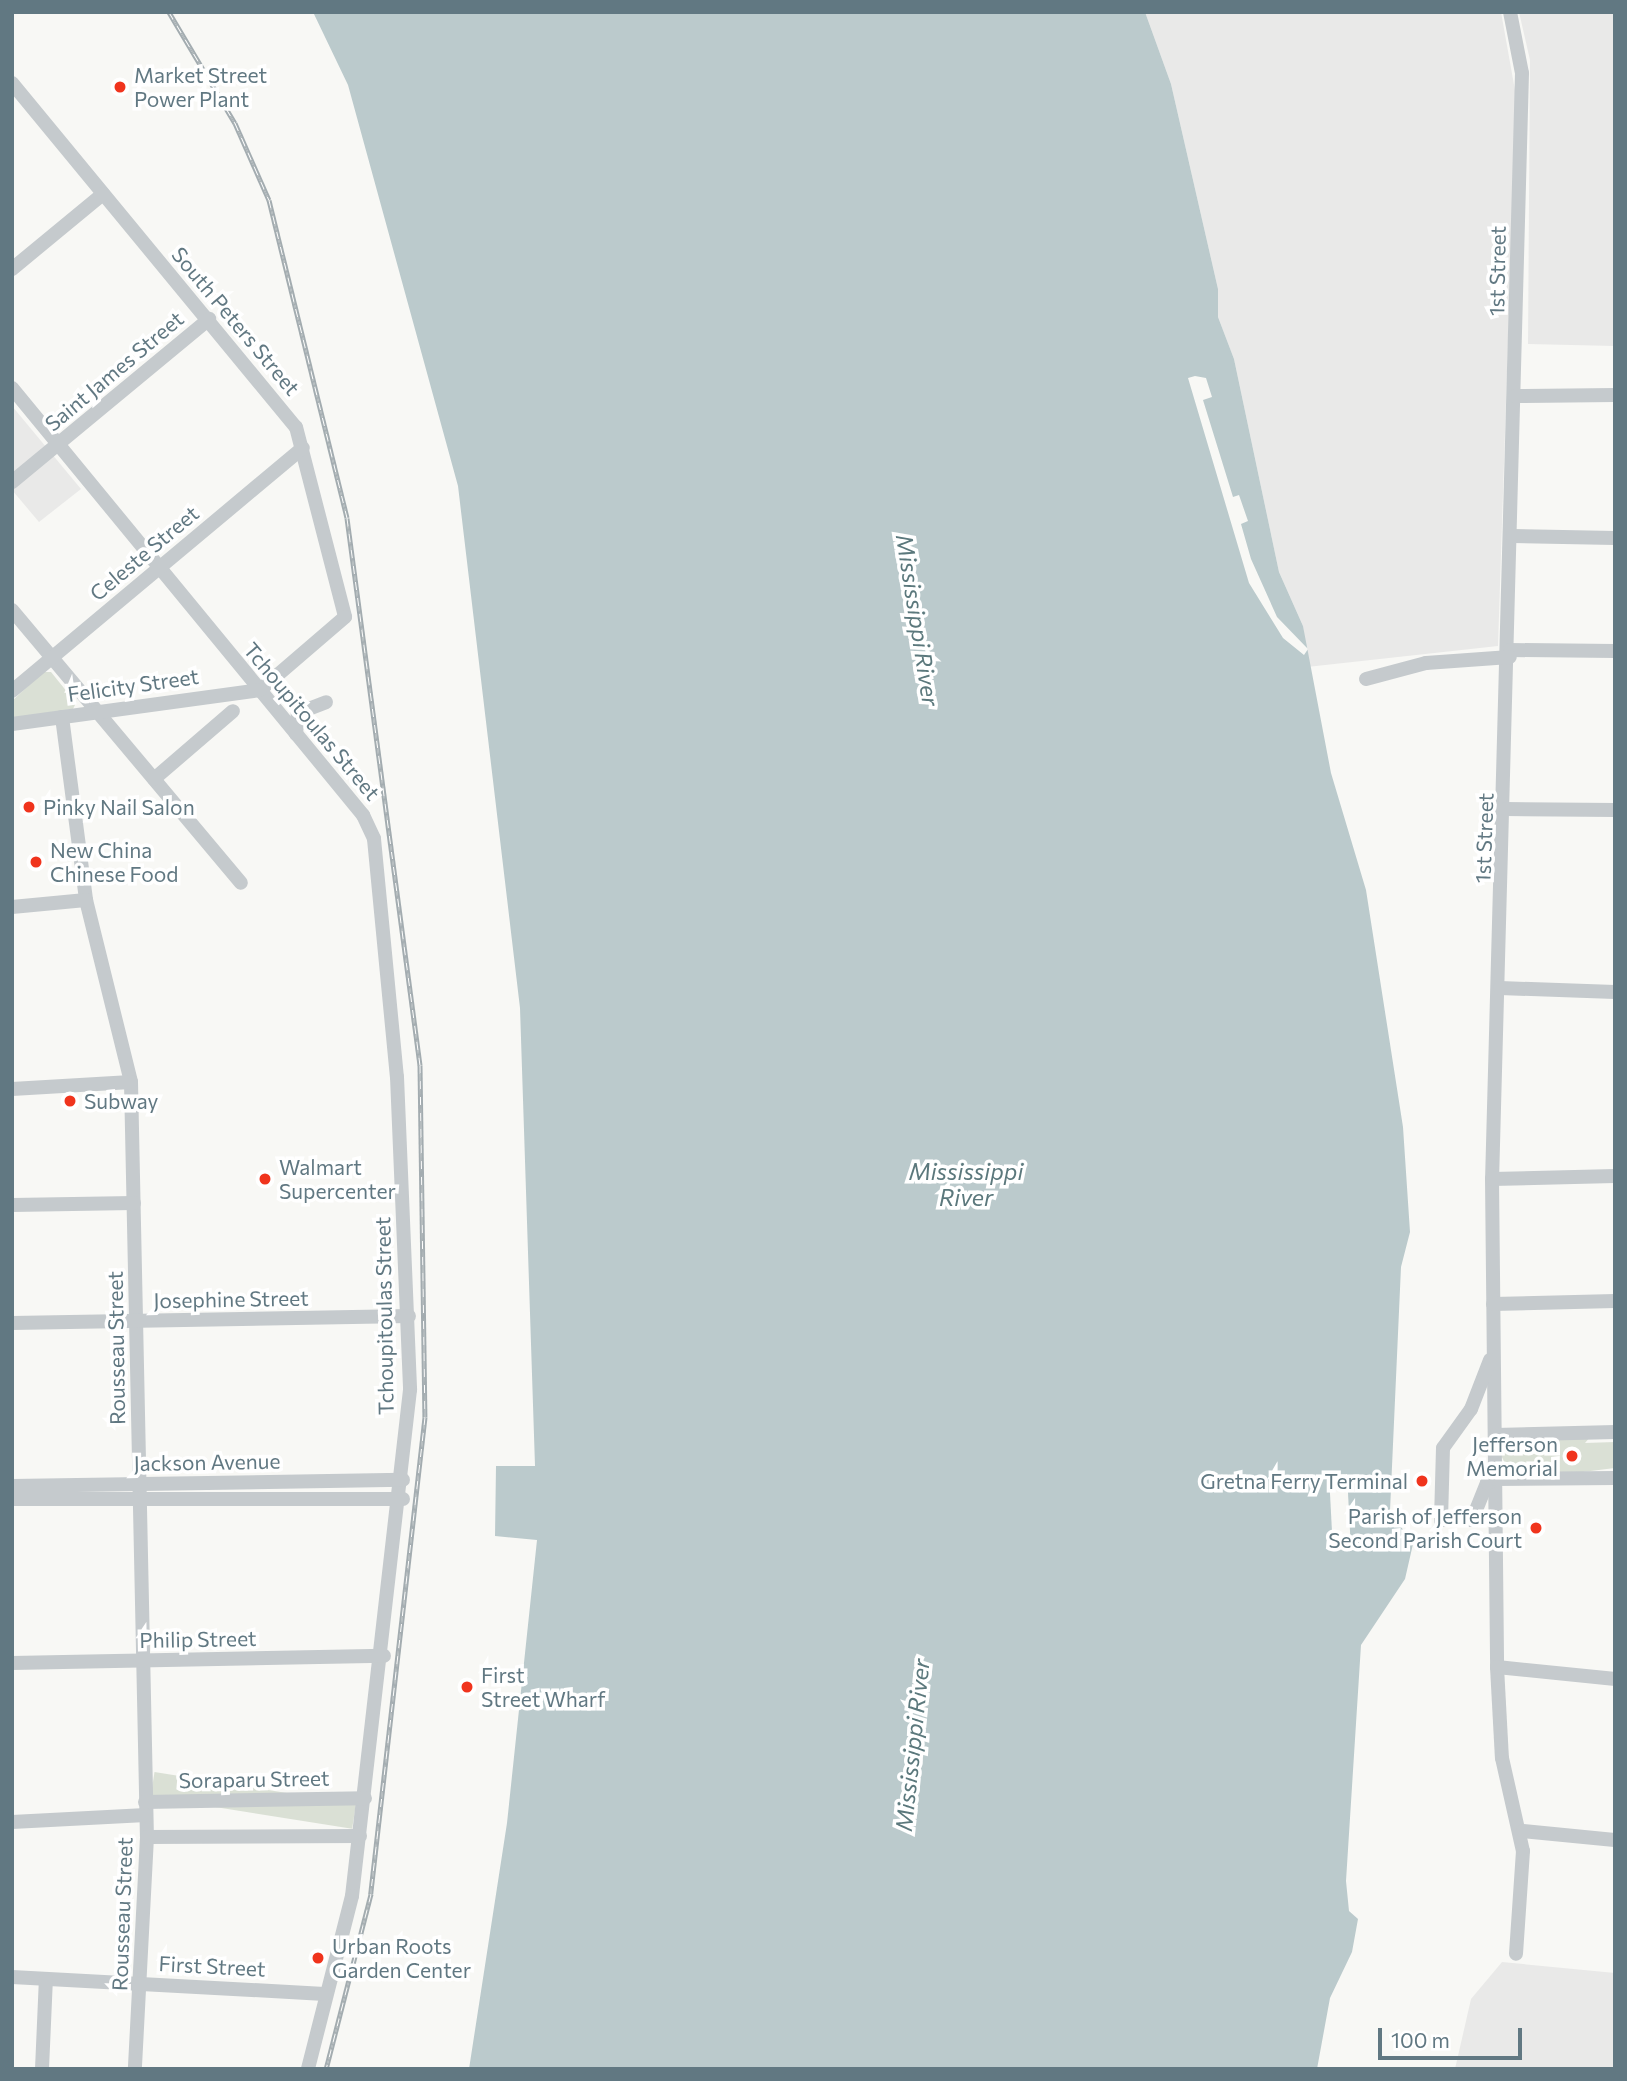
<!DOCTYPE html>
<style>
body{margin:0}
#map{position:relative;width:1627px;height:2081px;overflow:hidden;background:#f8f8f5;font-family:Commissioner,sans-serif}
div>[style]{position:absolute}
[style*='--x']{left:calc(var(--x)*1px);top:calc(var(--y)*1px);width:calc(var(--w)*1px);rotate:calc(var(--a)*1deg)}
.built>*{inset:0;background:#e9e9e8}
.green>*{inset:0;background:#dae0d5;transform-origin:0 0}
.water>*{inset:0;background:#bbcacc}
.pier>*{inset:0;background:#f8f8f5;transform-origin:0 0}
.minor>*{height:14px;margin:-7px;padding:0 7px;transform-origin:7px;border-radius:7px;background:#c5cacd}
.rail>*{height:5px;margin-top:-2.5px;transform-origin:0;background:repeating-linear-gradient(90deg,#fff 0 8px,#a3acb0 0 16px);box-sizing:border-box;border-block:2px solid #a3acb0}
.dots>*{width:19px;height:19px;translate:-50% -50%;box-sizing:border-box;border:4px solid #fff;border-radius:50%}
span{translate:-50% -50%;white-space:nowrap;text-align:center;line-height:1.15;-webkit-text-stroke:7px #fff;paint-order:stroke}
.poi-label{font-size:21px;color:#617882}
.left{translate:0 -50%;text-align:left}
.right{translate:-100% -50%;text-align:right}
.street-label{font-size:21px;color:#617882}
.water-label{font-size:23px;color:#5b787c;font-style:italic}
.frame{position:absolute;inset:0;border:14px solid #617882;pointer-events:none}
.scale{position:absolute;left:1378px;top:2028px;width:144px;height:32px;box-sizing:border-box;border:4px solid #617882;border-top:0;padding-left:9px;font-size:21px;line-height:24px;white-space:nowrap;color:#617882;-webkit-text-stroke:5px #fff;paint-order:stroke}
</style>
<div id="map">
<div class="built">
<i style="clip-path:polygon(1145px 12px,1501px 12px,1516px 96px,1498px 646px,1307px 667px,1303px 626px,1279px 572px,1234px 359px,1218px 317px,1218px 289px,1171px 84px)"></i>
<i style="clip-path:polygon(1519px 12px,1615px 12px,1615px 346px,1528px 344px,1530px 60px)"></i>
<i style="clip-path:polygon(12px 406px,81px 489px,39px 522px,12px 490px)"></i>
<i style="clip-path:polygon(1502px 1962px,1615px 1973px,1615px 2069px,1455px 2069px,1471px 1999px)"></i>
</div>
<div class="green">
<i style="clip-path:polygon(43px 672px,51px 672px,76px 703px,73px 709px,12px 718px,12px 701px)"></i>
<i style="clip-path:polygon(1524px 1436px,1519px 1443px,1591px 1436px,1585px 1443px,1615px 1442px,1615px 1468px,1550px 1476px,1555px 1470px,1524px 1469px,1511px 1476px,1500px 1453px,1509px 1439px)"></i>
<i style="left:356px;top:1804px;width:25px;height:204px;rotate:99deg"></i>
</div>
<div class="water">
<i style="clip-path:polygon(313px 12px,1145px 12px,1171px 84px,1218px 289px,1218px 317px,1234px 359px,1279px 572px,1303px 626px,1331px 773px,1366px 890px,1403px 1127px,1410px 1232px,1401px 1267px,1390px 1511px,1413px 1544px,1405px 1579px,1361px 1645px,1346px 1881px,1349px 1911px,1358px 1919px,1352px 1952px,1330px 1998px,1317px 2069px,469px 2069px,507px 1823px,537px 1540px,495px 1536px,496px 1466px,535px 1466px,520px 1008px,458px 486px,348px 85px)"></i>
</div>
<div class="pier">
<i style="clip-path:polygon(1195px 376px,1206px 378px,1212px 397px,1203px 400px,1233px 497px,1239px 495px,1248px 521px,1241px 524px,1251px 559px,1277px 617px,1308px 649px,1304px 655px,1283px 638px,1249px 583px,1188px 378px)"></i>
<i style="left:1347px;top:1474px;width:66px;height:18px;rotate:87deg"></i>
</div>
<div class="minor">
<i style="--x:1510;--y:12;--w:62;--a:78.9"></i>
<i style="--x:1522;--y:73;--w:1106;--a:91.55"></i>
<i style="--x:1492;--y:1179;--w:488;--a:89.4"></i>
<i style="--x:1497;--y:1667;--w:91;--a:86.9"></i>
<i style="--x:1502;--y:1758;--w:95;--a:77.3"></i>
<i style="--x:1523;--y:1851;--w:103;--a:93.9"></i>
<i style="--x:12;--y:83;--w:446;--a:50.5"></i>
<i style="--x:296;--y:427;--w:196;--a:75.5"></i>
<i style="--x:345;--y:617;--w:112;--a:139.3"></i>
<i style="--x:12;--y:269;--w:118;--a:-39.5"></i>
<i style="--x:12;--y:388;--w:553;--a:50.58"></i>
<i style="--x:363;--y:815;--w:26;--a:65"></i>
<i style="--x:374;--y:839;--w:239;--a:84.5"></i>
<i style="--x:397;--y:1077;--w:313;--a:87.6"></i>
<i style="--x:410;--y:1390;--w:509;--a:96.54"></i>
<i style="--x:352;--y:1896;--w:179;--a:104.3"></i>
<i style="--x:1515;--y:396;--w:100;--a:-0.6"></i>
<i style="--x:12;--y:482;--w:256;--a:-39.6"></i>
<i style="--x:1513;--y:536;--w:102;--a:1.1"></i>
<i style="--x:12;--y:610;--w:356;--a:50"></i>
<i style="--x:1510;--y:650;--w:105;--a:0.5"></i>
<i style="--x:1366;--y:679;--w:62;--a:-14.9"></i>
<i style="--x:1426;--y:663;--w:84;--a:-4.1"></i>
<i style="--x:12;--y:691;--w:379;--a:-39.9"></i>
<i style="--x:62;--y:717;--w:185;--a:82.5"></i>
<i style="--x:86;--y:900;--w:187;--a:76.1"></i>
<i style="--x:131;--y:1082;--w:755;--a:88.79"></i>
<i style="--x:147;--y:1837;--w:232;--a:93"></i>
<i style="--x:12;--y:724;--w:250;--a:-7.8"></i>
<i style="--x:296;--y:734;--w:21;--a:-85"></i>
<i style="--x:298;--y:713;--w:30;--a:-21"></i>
<i style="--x:154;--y:779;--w:104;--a:-40.7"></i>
<i style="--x:1506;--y:809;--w:109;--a:0.5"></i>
<i style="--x:12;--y:907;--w:74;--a:-5.4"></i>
<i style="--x:1500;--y:988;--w:115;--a:2"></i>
<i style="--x:12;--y:1089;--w:119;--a:-3.4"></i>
<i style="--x:1492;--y:1179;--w:123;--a:-1.4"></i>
<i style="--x:12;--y:1205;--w:122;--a:-0.9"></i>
<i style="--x:1493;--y:1304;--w:122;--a:-1.4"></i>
<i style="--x:12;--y:1323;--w:397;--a:-1"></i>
<i style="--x:1490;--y:1360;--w:53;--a:111.2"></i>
<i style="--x:1471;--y:1409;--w:48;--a:125.7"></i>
<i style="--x:1443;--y:1448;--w:72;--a:91.6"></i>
<i style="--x:1441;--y:1520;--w:31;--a:0"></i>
<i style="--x:1472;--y:1520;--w:40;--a:-68"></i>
<i style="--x:1487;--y:1483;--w:10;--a:-24"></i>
<i style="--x:1496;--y:1479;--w:119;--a:-0.5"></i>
<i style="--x:1496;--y:1435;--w:119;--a:-1.4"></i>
<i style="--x:12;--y:1486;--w:391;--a:-0.9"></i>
<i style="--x:12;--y:1499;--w:391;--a:0"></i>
<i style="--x:12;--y:1663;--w:372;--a:-1.1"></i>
<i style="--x:1497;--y:1667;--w:119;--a:5.8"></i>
<i style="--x:145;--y:1802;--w:220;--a:-1"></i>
<i style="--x:12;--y:1822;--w:134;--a:-3"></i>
<i style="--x:1523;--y:1831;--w:92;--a:5.6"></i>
<i style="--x:147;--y:1837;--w:213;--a:-0.3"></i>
<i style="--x:12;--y:1977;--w:313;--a:3.1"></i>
<i style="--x:42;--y:2069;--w:90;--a:-87.5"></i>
</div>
<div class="rail">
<i style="--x:169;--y:12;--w:129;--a:59.3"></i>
<i style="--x:235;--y:123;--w:84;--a:66.2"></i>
<i style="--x:269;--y:200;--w:327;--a:76.2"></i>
<i style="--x:347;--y:518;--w:552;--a:82.4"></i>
<i style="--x:420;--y:1065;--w:352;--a:89.2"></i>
<i style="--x:425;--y:1417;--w:480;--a:96.5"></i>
<i style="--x:371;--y:1894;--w:181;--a:104.4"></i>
</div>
<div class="dots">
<i style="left:120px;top:87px;background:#f0341d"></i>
<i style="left:29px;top:807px;background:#f0341d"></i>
<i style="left:36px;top:862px;background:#f0341d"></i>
<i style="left:70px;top:1101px;background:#f0341d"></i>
<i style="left:265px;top:1179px;background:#f0341d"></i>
<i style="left:1572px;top:1456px;background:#f0341d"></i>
<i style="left:1422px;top:1481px;background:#f0341d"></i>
<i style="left:1536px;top:1528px;background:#f0341d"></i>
<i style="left:467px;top:1687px;background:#f0341d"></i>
<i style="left:318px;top:1958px;background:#f0341d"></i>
</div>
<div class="poi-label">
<span class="left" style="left:134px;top:87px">Market Street<br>Power Plant</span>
<span class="left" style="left:43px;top:807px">Pinky Nail Salon</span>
<span class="left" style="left:50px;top:862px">New China<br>Chinese Food</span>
<span class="left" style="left:84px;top:1101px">Subway</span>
<span class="left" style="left:279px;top:1179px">Walmart<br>Supercenter</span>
<span class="right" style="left:1558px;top:1456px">Jefferson<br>Memorial</span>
<span class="right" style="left:1408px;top:1481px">Gretna Ferry Terminal</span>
<span class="right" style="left:1522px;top:1528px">Parish of Jefferson<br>Second Parish Court</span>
<span class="left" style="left:481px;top:1687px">First<br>Street Wharf</span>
<span class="left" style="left:332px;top:1958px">Urban Roots<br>Garden Center</span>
</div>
<div class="street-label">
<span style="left:1497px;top:271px;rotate:-89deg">1st Street</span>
<span style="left:236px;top:321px;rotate:50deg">South Peters Street</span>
<span style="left:114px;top:371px;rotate:-40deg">Saint James Street</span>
<span style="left:144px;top:553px;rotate:-40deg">Celeste Street</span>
<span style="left:133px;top:685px;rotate:-8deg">Felicity Street</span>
<span style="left:312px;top:721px;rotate:50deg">Tchoupitoulas Street</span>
<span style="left:1484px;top:838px;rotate:-88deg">1st Street</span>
<span style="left:231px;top:1299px;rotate:-1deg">Josephine Street</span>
<span style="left:384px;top:1316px;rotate:-91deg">Tchoupitoulas Street</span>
<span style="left:116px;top:1348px;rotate:-91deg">Rousseau Street</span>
<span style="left:207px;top:1462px;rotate:-1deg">Jackson Avenue</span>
<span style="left:198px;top:1639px;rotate:-1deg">Philip Street</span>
<span style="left:254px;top:1779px;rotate:-1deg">Soraparu Street</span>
<span style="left:122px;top:1914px;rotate:-88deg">Rousseau Street</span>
<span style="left:212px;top:1966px;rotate:3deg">First Street</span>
</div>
<div class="water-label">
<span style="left:918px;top:620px;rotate:81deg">Mississippi River</span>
<span style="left:966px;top:1184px">Mississippi<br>River</span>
<span style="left:912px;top:1745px;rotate:-84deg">Mississippi River</span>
</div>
<div class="frame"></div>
<div class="scale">100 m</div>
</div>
